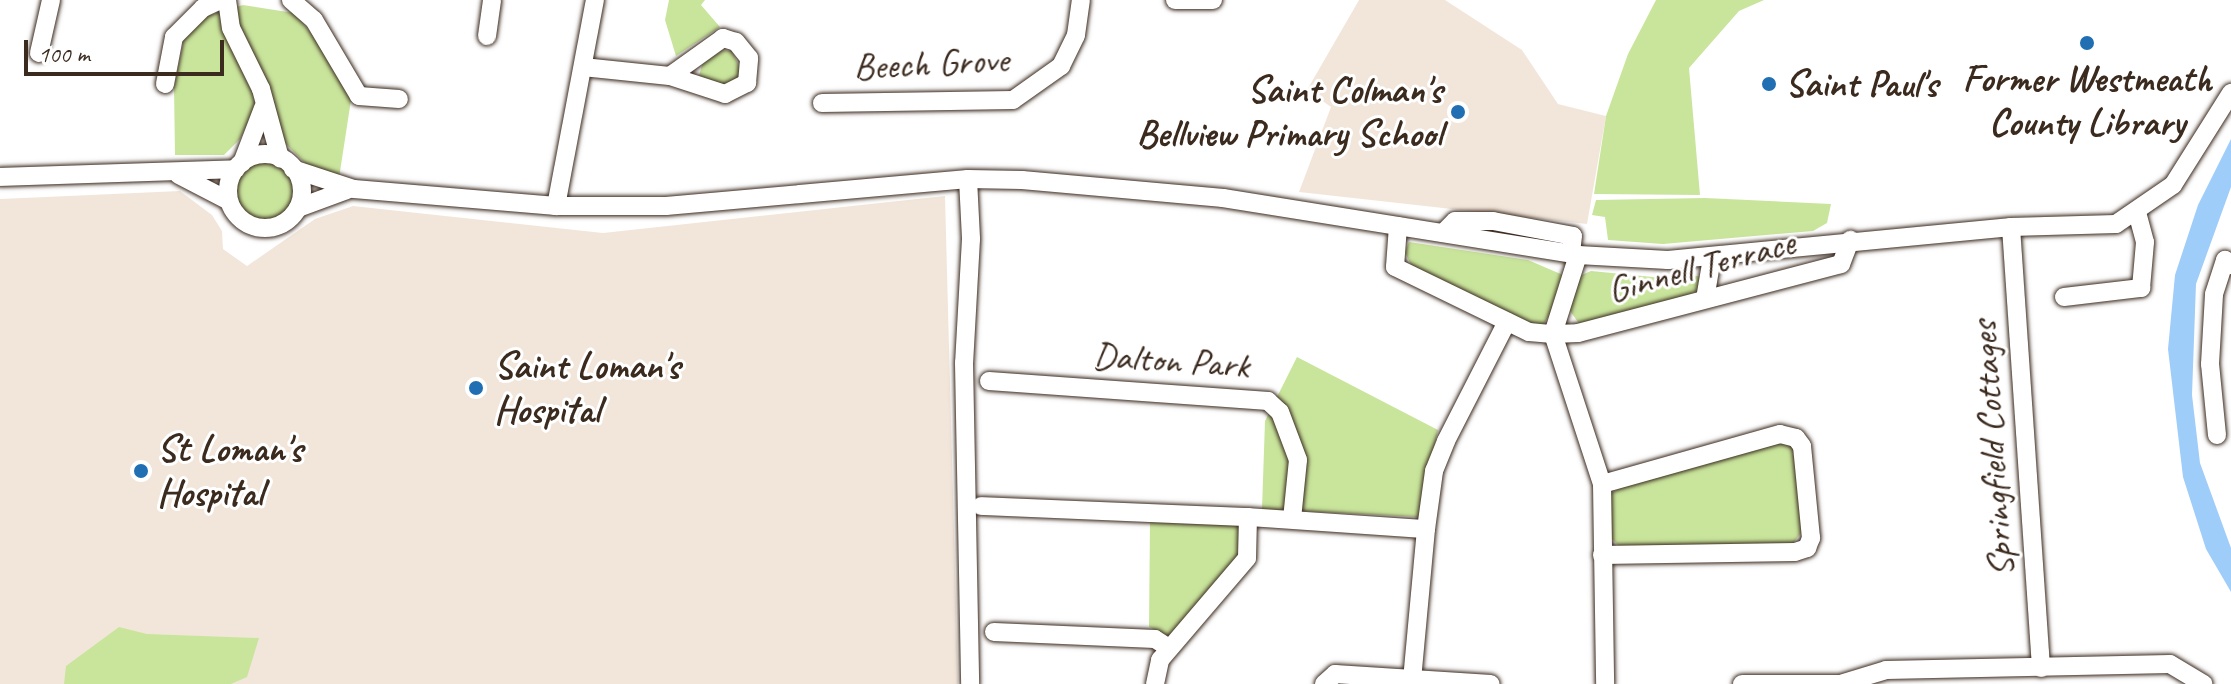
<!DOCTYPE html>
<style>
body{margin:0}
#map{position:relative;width:2231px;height:684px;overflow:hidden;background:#fff;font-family:Caveat,sans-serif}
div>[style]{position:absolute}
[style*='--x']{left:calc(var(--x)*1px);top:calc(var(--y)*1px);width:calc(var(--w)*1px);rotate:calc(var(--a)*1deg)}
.built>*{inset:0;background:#f2e6db}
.green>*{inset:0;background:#c9e59c}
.round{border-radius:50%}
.water>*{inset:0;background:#9fcdfa}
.roads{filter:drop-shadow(0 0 2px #3b2a1e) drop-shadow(0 0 2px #3b2a1e)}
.minor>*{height:18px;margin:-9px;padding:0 9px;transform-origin:9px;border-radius:9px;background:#fff}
.minor>.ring{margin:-9px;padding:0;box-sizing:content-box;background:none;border:18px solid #fff;border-radius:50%}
.dots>*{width:22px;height:22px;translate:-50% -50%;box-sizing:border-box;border:4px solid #fff;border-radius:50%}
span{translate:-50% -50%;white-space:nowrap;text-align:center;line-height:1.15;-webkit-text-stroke:6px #fff;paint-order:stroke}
.street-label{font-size:38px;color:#3b2a1e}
.poi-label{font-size:38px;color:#3b2a1e;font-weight:700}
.left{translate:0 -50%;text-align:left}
.right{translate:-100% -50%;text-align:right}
.scale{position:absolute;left:24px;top:40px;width:200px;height:36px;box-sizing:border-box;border:4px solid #3b2a1e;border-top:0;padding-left:10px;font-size:24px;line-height:28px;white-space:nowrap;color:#3b2a1e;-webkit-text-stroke:6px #fff;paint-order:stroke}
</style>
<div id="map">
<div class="built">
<i style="clip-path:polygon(1359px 0,1445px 0,1522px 50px,1558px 104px,1606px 116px,1587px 224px,1299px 192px,1331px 107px,1307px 90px)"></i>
<i style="clip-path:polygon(180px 191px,212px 215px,222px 231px,223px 249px,247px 266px,315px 219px,353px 206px,603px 233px,945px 196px,958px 684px,0 684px,0 199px)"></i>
</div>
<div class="green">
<i style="clip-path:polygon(669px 0,705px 0,701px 5px,720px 27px,676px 56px,665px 20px)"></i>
<i style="clip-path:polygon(1656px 0,1764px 0,1739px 11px,1689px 68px,1700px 195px,1594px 194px,1606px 116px,1628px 54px)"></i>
<i style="clip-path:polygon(243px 5px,294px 13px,324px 48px,351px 100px,339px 178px,306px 164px,281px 139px,261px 96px,240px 139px,224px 155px,175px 155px,174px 87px,185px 34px,207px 16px)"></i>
<i style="clip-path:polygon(719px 50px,732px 51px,741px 70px,731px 88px,699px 76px,702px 65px)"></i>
<i class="round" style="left:232px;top:158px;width:64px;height:64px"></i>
<i style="clip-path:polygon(1705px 198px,1831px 204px,1827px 223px,1813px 231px,1663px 244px,1608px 240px,1605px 217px,1592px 215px,1596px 200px)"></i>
<i style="clip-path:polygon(1409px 242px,1528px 260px,1563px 275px,1554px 309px,1542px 326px,1534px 327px,1411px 265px,1405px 252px)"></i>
<i style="clip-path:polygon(1591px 271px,1653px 277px,1702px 276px,1699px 289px,1686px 297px,1580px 325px,1568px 308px,1577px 277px)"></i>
<i style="clip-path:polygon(1297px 357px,1438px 430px,1419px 517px,1262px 509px,1265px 421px)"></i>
<i style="clip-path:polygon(1782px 441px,1795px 448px,1802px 532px,1790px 547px,1623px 550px,1612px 539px,1609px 495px,1621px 487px)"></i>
<i style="clip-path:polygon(1150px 521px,1241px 525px,1239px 556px,1169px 636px,1149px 627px)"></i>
<i style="clip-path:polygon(119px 627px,147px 634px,259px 638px,247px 677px,231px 684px,64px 684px,66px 666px)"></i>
</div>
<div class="water">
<i style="clip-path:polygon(2231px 139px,2231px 187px,2196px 284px,2192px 395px,2200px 463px,2231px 548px,2231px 592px,2206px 549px,2183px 477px,2168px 349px,2175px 275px,2198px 205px)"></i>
</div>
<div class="roads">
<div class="minor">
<i style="--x:227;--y:0;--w:28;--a:82"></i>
<i style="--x:231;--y:28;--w:68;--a:63.8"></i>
<i style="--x:261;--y:89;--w:72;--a:74.6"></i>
<i style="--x:291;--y:0;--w:30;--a:41"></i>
<i style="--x:314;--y:20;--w:88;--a:59.4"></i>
<i style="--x:359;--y:96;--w:40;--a:4.3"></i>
<i style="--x:1175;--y:0;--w:38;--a:0"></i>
<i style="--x:487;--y:36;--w:36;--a:-82"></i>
<i style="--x:39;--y:53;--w:54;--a:-77.2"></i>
<i style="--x:583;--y:67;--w:87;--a:5.9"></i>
<i style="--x:670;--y:76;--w:58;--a:18.1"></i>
<i style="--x:725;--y:94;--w:25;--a:-27"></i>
<i style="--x:747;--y:83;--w:25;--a:-85"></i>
<i style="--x:749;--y:58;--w:21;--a:-129"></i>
<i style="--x:736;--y:42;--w:14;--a:-163"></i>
<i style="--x:723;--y:38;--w:65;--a:144.4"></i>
<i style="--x:165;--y:84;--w:48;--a:-79.2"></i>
<i style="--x:174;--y:37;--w:41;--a:-45"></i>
<i style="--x:203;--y:8;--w:19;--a:-25"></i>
<i style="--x:822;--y:103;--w:191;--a:-0.9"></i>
<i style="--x:1013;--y:100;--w:59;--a:-35.3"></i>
<i style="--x:1061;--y:66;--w:34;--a:-64"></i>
<i style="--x:1076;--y:35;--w:35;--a:-82"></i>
<i class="ring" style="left:228px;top:154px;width:56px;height:56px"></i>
<i style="--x:242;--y:163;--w:59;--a:-69.1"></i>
<i style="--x:293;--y:169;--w:64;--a:18.2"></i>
<i style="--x:354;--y:189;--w:203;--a:4.8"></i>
<i style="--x:556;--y:206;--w:110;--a:0"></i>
<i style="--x:666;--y:206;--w:303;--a:-5.1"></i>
<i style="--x:968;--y:179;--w:54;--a:1.1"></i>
<i style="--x:1022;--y:180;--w:202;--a:5.1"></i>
<i style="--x:1223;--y:198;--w:360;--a:9.1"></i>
<i style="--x:1578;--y:255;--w:90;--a:3.2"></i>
<i style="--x:1668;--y:260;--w:345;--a:-5.5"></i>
<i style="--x:2011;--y:227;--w:105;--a:-1.6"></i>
<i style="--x:2116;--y:224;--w:69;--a:-34.4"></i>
<i style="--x:2173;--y:185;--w:109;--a:-57.8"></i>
<i style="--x:179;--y:175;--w:56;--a:27.5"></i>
<i style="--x:0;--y:177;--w:236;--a:-1.9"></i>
<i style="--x:968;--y:179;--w:60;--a:87.1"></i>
<i style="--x:971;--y:239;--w:124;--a:93.2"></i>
<i style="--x:964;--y:363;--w:321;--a:88.9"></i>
<i style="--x:556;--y:206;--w:210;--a:-79.3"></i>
<i style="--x:298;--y:208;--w:52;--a:-20.2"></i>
<i style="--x:1398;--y:226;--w:41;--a:94.2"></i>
<i style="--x:1395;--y:267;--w:149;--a:25.9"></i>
<i style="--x:1529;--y:332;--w:24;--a:5"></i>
<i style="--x:1553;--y:334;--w:25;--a:-2"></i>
<i style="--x:1578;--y:333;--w:272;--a:-14.7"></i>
<i style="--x:1841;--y:264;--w:26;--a:-69"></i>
<i style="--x:2011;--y:227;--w:442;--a:86.1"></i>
<i style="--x:1443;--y:233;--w:17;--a:-45"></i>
<i style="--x:1455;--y:221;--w:38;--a:0"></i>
<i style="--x:1493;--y:221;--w:81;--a:10.6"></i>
<i style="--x:1573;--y:236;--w:17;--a:97"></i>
<i style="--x:1578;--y:255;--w:83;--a:107.6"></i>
<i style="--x:1553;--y:334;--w:158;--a:71.9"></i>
<i style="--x:1602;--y:484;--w:200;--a:89.1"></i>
<i style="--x:2064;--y:297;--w:78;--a:-6.7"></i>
<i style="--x:2141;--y:288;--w:46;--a:-85"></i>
<i style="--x:2145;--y:242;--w:30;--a:-105"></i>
<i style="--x:1705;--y:299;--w:42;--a:-80.3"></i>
<i style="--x:989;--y:381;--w:280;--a:4.1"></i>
<i style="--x:1268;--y:401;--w:16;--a:43"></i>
<i style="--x:1280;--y:412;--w:51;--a:69.4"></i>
<i style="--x:1298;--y:460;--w:59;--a:95.8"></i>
<i style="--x:2217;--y:435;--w:71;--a:-95.6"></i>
<i style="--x:2210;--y:364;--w:70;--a:-86.7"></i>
<i style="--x:2214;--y:294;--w:36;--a:-72"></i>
<i style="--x:2225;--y:260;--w:8;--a:40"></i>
<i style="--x:981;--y:506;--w:267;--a:2.4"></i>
<i style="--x:1426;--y:529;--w:59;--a:-82.1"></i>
<i style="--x:1434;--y:471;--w:32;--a:-68"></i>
<i style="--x:1446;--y:441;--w:134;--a:-62.9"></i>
<i style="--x:1602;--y:555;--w:193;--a:-0.9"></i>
<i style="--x:1795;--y:552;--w:13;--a:-18"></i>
<i style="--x:1807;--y:548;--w:11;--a:-68"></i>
<i style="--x:1811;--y:538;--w:92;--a:-95.6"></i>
<i style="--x:1802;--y:446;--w:10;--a:-127"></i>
<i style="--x:1796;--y:438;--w:16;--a:-166"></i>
<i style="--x:1780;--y:434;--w:185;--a:164.3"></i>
<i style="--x:994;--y:632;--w:161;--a:2.5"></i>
<i style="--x:1155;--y:639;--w:17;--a:33"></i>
<i style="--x:1155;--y:684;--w:25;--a:-78"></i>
<i style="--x:1160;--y:660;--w:134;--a:-49.5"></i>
<i style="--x:1247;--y:558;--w:41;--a:-88.6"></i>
<i style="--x:1248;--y:517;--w:178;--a:3.9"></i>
<i style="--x:1426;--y:529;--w:151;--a:95.3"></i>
<i style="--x:1324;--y:684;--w:15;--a:-42"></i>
<i style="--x:1335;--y:674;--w:156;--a:3.7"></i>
<i style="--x:1742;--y:684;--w:98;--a:0"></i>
<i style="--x:1840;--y:684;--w:48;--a:-16.9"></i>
<i style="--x:1886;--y:670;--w:284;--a:-1.2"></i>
<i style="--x:2170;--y:664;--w:39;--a:31"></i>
</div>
</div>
<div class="dots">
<i style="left:2087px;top:43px;background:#1f6fb2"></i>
<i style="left:1769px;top:84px;background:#1f6fb2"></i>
<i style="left:1458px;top:112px;background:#1f6fb2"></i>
<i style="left:476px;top:388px;background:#1f6fb2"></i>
<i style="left:141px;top:471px;background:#1f6fb2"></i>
</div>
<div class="street-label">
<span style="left:931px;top:63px;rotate:-3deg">Beech Grove</span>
<span style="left:1701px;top:266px;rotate:-15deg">Ginnell Terrace</span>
<span style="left:1171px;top:360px;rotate:4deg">Dalton Park</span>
<span style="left:1992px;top:449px;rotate:-94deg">Springfield Cottages</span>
</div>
<div class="poi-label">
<span style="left:2087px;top:101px">Former Westmeath<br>County Library</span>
<span class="left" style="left:1785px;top:84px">Saint Paul's</span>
<span class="right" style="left:1442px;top:112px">Saint Colman's<br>Bellview Primary School</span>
<span class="left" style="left:494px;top:388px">Saint Loman's<br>Hospital</span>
<span class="left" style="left:157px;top:471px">St Loman's<br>Hospital</span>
</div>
<div class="scale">100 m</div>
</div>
